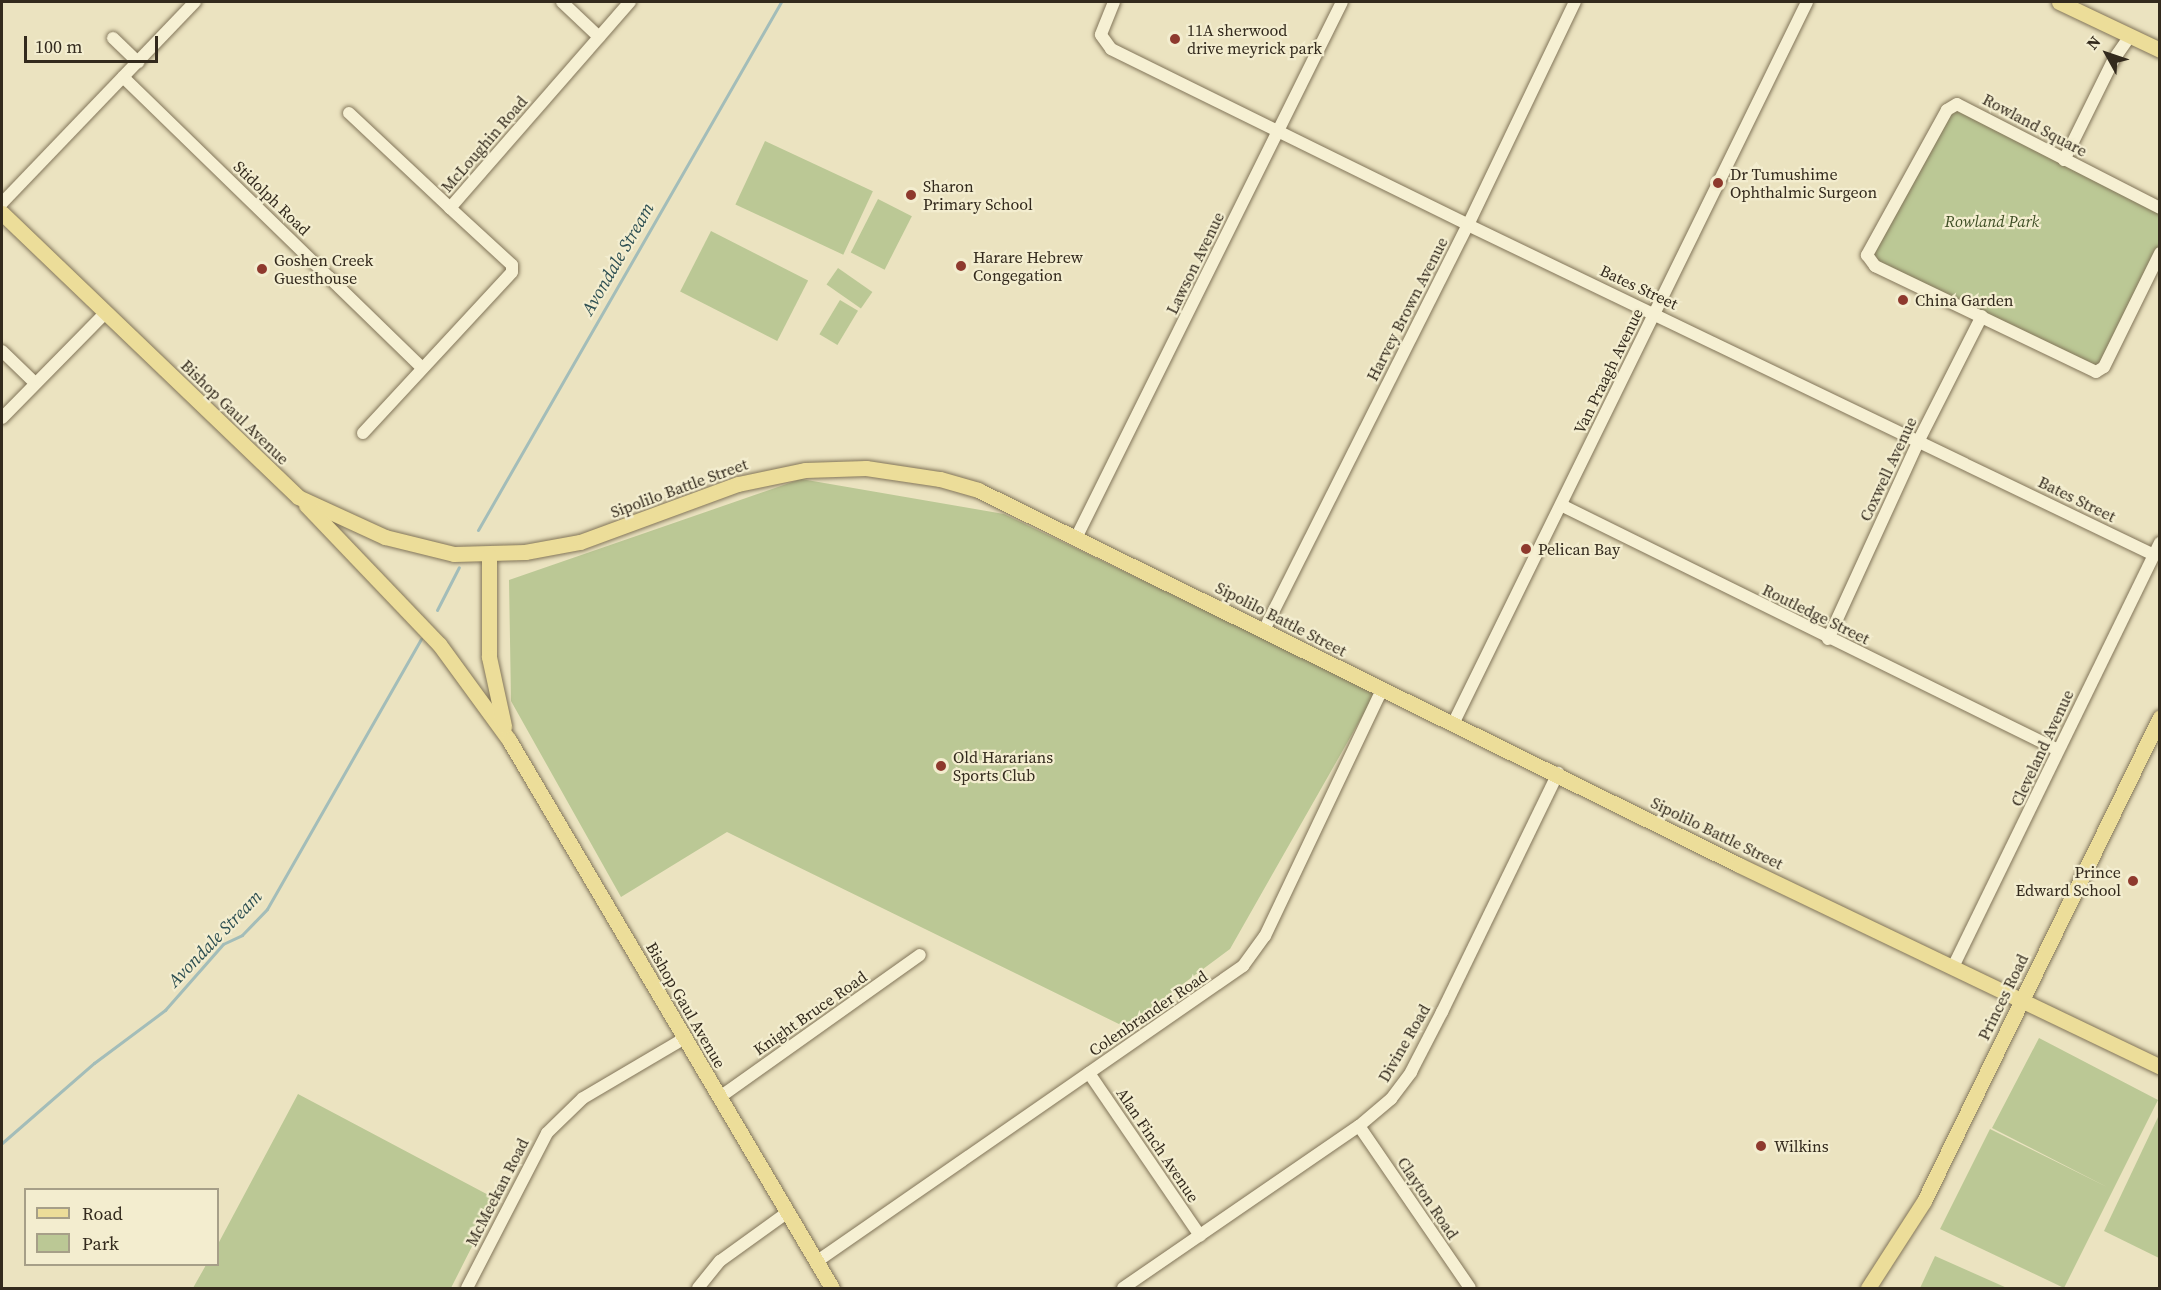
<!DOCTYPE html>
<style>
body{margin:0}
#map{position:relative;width:2161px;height:1290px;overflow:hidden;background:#ebe3c0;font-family:"Source Serif 4",serif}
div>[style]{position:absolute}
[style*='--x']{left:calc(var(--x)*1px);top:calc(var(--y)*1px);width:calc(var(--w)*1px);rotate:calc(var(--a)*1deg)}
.green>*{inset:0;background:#bbc895;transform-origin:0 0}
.stream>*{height:3px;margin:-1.5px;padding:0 1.5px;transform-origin:1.5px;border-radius:1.5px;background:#a3bdb9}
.roads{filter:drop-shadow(0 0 2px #827559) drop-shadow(0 0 2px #827559)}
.minor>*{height:12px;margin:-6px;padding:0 6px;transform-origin:6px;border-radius:6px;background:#f6f0d3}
.major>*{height:15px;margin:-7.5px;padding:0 7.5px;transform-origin:7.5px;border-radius:7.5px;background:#ecdd99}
.dots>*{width:16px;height:16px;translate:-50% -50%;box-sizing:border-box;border:3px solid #f3edcf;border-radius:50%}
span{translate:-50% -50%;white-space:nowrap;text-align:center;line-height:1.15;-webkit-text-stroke:4.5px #f3edcf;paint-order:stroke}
.poi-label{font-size:16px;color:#332a1d}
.left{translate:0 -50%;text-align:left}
.right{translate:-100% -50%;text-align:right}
.street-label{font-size:16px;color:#332a1d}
.park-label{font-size:16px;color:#3e4e25;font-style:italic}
.water-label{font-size:18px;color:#2d4f52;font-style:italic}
.frame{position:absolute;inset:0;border:3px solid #332a1d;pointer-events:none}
.legend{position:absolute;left:24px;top:1188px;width:195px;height:78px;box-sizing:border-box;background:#f3edcf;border:2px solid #a69f88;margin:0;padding:8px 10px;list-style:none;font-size:18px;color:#332a1d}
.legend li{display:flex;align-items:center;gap:12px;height:30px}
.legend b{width:30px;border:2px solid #a69f88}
.north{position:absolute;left:2077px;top:24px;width:60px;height:60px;-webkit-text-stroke:4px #f3edcf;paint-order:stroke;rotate:310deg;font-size:16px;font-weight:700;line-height:24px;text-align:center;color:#332a1d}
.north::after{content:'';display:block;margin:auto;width:21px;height:27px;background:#332a1d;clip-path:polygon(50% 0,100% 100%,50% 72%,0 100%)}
.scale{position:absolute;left:24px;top:36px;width:134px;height:27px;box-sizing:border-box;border:3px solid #332a1d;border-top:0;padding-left:8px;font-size:18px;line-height:21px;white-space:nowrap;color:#332a1d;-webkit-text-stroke:4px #f3edcf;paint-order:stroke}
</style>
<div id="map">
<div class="green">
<i style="clip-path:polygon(1955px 100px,2159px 210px,2159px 249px,2101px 372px,1868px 261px)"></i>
<i style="left:765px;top:141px;width:119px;height:70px;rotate:25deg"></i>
<i style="left:878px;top:199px;width:38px;height:60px;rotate:27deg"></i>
<i style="left:711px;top:231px;width:109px;height:68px;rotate:27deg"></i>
<i style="left:838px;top:268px;width:42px;height:20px;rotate:35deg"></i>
<i style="left:840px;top:300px;width:21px;height:40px;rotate:31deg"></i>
<i style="clip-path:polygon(801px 479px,1004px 514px,1376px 692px,1230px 949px,1125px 1027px,727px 832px,621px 897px,511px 701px,509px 580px)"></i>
<i style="clip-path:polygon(2039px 1038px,2158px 1100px,2064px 1288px,1940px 1229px,1990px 1129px,2107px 1187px,1992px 1128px)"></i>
<i style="clip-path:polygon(298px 1094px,496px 1199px,451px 1288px,193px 1288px,206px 1265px,218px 1264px,218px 1244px)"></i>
<i style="clip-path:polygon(2159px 1115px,2160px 1258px,2159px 1258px,2104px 1231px)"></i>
<i style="clip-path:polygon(1935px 1256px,2007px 1288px,1920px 1288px)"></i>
</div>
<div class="stream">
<i style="--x:478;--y:530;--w:609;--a:-60.15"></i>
<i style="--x:437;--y:610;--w:48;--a:-62.9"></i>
<i style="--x:2;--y:1143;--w:122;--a:-41"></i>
<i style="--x:94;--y:1063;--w:89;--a:-36.7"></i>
<i style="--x:165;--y:1010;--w:88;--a:-48.7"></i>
<i style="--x:223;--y:944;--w:21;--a:-25"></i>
<i style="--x:242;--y:935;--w:36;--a:-46"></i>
<i style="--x:267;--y:909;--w:311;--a:-60.3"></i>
</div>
<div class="roads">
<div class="minor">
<i style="--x:562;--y:2;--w:51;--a:43.4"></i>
<i style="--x:1114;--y:2;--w:35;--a:112"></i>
<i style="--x:1101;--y:35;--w:17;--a:54"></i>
<i style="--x:1111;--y:49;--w:398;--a:26.2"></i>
<i style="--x:1468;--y:225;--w:761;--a:25.69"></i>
<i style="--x:113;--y:38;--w:35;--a:44"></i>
<i style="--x:123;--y:77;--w:417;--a:44.2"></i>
<i style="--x:349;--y:113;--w:139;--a:43.2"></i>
<i style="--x:2064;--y:160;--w:113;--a:-63.7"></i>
<i style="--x:2114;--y:59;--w:28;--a:-55"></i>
<i style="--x:2;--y:203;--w:279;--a:-46.2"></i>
<i style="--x:2160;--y:208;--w:228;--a:-152.9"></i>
<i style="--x:1957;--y:104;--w:12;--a:149"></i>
<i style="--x:1947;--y:110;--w:166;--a:118.9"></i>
<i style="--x:1867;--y:255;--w:14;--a:54"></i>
<i style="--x:1875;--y:266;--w:245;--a:25.6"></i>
<i style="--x:2096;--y:372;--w:9;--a:-32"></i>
<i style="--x:2104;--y:367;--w:127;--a:-63.8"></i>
<i style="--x:2;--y:351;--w:46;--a:44.1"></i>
<i style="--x:2;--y:418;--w:148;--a:-45.5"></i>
<i style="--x:363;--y:433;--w:219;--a:-47.2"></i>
<i style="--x:512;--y:272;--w:7;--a:-90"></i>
<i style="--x:512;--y:265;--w:84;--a:-137.4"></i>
<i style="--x:450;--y:208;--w:274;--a:-48.9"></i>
<i style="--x:1561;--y:505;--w:554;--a:26.24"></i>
<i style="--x:1076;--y:538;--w:598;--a:-63.61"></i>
<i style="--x:1264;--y:630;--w:453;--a:-63.3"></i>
<i style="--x:1468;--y:225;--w:247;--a:-64.4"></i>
<i style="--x:1828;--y:639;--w:219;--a:-65.4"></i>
<i style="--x:1919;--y:440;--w:139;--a:-63.1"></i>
<i style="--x:1453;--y:724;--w:804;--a:-63.88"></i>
<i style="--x:1953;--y:967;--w:472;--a:-64"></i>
<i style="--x:1089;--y:1073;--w:197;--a:55.7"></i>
<i style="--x:720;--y:1097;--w:245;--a:-35.4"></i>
<i style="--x:1359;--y:1126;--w:196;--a:55.6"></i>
<i style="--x:816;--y:1262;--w:520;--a:-34.73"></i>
<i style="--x:1243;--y:966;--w:37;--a:-54"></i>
<i style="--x:1265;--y:936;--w:272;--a:-64.6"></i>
<i style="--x:467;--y:1288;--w:174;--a:-62.7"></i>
<i style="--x:547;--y:1133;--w:50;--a:-44.2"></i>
<i style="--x:583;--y:1098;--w:118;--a:-30.5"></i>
<i style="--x:698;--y:1288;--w:35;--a:-51"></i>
<i style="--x:720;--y:1261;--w:84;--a:-35.8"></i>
<i style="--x:1123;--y:1288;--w:286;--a:-34.5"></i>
<i style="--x:1359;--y:1126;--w:42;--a:-40.2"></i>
<i style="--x:1391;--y:1099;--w:34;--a:-53"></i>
<i style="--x:1411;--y:1072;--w:68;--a:-62.7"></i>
<i style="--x:1442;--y:1012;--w:266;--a:-64.1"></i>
</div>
<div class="major">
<i style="--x:2059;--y:2;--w:112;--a:25.4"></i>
<i style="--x:2;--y:213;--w:410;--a:43.8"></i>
<i style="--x:298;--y:497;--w:96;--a:24.7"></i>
<i style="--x:385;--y:537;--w:71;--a:13.8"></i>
<i style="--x:454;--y:554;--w:71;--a:-1.6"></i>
<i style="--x:525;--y:552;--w:56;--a:-10.3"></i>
<i style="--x:580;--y:542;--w:168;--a:-20.2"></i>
<i style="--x:738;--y:484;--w:68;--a:-11.8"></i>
<i style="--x:805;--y:470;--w:61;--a:-1.9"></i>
<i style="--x:866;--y:468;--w:75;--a:8.5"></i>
<i style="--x:940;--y:479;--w:40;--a:16"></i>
<i style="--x:978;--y:490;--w:848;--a:26.23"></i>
<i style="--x:1739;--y:865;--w:467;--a:25.6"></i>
<i style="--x:306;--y:505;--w:192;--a:46.3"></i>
<i style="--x:439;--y:644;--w:119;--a:53.9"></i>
<i style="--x:509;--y:740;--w:636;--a:59.48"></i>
<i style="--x:489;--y:555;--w:102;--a:90"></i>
<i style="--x:489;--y:657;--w:71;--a:77.7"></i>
<i style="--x:1868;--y:1288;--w:103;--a:-57.2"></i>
<i style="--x:1924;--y:1201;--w:538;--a:-64.01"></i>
</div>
</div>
<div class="dots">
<i style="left:1175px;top:39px;background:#8e392d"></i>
<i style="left:1718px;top:183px;background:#8e392d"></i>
<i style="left:911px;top:195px;background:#8e392d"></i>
<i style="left:961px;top:266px;background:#8e392d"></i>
<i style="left:262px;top:269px;background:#8e392d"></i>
<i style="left:1903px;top:300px;background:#8e392d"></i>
<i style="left:1526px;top:549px;background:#8e392d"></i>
<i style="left:941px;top:766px;background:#8e392d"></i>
<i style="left:2133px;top:881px;background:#8e392d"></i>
<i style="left:1761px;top:1146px;background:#8e392d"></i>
</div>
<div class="poi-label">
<span class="left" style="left:1187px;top:39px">11A sherwood<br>drive meyrick park</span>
<span class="left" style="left:1730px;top:183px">Dr Tumushime<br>Ophthalmic Surgeon</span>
<span class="left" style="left:923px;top:195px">Sharon<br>Primary School</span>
<span class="left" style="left:973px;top:266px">Harare Hebrew<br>Congegation</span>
<span class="left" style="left:274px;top:269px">Goshen Creek<br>Guesthouse</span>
<span class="left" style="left:1915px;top:300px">China Garden</span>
<span class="left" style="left:1538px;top:549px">Pelican Bay</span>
<span class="left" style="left:953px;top:766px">Old Hararians<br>Sports Club</span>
<span class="right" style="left:2121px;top:881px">Prince<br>Edward School</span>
<span class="left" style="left:1774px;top:1146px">Wilkins</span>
</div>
<div class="street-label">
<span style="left:2035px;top:125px;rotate:28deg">Rowland Square</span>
<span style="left:484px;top:144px;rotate:-49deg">McLoughin Road</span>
<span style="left:272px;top:198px;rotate:44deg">Stidolph Road</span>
<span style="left:1195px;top:263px;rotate:-64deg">Lawson Avenue</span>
<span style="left:1639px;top:287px;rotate:25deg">Bates Street</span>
<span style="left:1407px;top:309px;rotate:-63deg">Harvey Brown Avenue</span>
<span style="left:1608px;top:371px;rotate:-64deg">Van Praagh Avenue</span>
<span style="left:235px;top:412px;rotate:44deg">Bishop Gaul Avenue</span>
<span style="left:1888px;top:469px;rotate:-65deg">Coxwell Avenue</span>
<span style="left:679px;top:488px;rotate:-20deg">Sipolilo Battle Street</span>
<span style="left:2077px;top:499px;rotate:26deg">Bates Street</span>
<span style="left:1816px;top:614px;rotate:26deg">Routledge Street</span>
<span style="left:1281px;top:619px;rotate:27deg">Sipolilo Battle Street</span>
<span style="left:2042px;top:748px;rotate:-65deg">Cleveland Avenue</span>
<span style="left:1717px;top:833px;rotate:26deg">Sipolilo Battle Street</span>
<span style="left:2003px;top:997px;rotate:-64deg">Princes Road</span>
<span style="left:686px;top:1005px;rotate:60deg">Bishop Gaul Avenue</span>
<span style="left:810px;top:1013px;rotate:-35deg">Knight Bruce Road</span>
<span style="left:1148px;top:1013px;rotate:-34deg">Colenbrander Road</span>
<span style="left:1404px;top:1043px;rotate:-60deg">Divine Road</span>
<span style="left:1158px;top:1145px;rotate:56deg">Alan Finch Avenue</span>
<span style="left:497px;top:1192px;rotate:-63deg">McMeekan Road</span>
<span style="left:1428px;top:1198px;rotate:56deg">Clayton Road</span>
</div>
<div class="park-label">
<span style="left:1992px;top:221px">Rowland Park</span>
</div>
<div class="water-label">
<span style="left:618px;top:259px;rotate:-60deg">Avondale Stream</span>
<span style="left:215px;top:939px;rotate:-46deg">Avondale Stream</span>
</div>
<div class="frame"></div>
<ul class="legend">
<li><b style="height:8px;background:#ecdd99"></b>Road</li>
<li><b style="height:16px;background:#bbc895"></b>Park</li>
</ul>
<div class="north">N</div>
<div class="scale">100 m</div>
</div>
